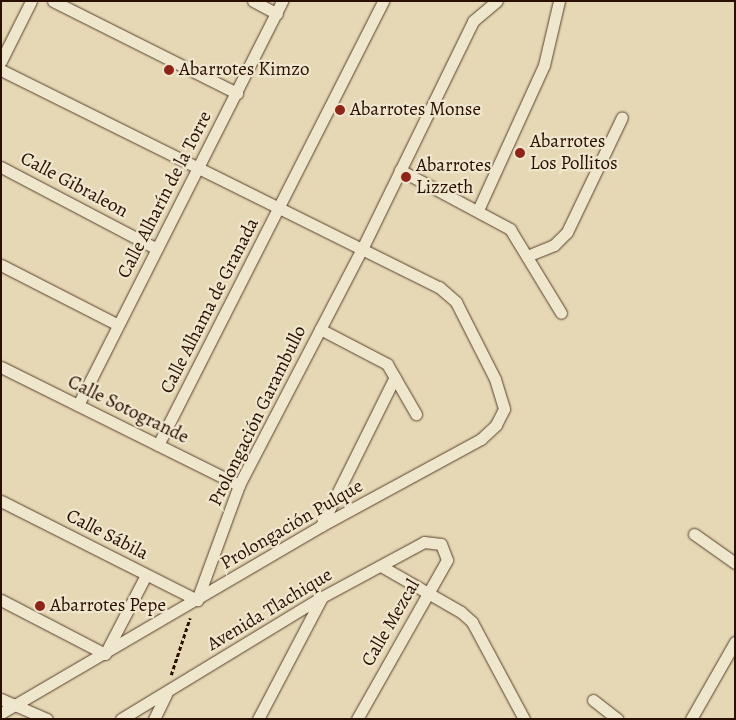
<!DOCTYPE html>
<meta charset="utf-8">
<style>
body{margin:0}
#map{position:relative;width:736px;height:720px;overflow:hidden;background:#e6d8b4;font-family:Alegreya,serif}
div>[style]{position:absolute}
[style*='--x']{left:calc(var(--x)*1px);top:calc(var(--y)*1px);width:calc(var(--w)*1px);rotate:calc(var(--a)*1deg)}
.path>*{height:2.5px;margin-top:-1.25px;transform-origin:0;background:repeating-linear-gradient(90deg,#2a0e00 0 4px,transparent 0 6.5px)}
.roads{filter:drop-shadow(0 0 1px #59402d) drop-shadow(0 0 1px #59402d)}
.street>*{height:11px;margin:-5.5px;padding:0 5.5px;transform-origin:5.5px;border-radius:5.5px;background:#efe6ce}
.dots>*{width:14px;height:14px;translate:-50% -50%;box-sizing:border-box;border:2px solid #efe6ce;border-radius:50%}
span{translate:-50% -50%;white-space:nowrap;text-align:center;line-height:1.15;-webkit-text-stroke:4.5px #efe6ce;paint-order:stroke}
.poi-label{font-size:19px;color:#2a0e00}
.left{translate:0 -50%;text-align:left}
.street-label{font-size:19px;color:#2a0e00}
.frame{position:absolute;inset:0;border:2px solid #2a0e00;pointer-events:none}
</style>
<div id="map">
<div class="path">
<i style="--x:171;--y:675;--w:60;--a:-71.6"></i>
</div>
<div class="roads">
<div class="street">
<i style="--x:53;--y:1;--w:206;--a:26.6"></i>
<i style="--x:253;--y:1;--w:27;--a:28"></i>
<i style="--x:1;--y:61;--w:67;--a:-63.4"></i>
<i style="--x:1;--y:70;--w:489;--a:26.4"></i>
<i style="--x:439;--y:287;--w:23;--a:41"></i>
<i style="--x:456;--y:302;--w:86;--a:63.1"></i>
<i style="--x:495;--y:379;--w:31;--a:73"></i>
<i style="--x:504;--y:409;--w:18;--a:117"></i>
<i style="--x:496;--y:425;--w:21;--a:137"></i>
<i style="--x:481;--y:439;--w:182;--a:151.5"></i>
<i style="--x:321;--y:526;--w:371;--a:149.7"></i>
<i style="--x:1;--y:167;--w:176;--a:27.7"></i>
<i style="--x:400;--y:170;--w:125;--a:28.2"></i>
<i style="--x:510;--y:229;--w:98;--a:58.7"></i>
<i style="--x:478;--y:210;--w:159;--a:-65.5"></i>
<i style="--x:544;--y:65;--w:66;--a:-76.8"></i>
<i style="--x:527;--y:256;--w:29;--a:-22"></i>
<i style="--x:554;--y:245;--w:18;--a:-45"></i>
<i style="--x:567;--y:232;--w:127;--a:-64.4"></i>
<i style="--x:1;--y:265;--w:131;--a:27.1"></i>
<i style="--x:320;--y:329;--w:76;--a:27.6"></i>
<i style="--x:387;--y:364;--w:58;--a:59.9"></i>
<i style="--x:1;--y:367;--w:266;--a:26.4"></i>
<i style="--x:78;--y:405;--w:453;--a:-63.2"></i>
<i style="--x:158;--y:445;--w:498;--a:-63.1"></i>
<i style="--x:1;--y:501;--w:220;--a:26.8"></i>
<i style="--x:197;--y:600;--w:122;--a:-69.9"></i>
<i style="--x:239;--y:485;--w:264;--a:-62.5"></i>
<i style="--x:361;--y:251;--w:256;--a:-64"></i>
<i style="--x:473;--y:21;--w:31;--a:-40"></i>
<i style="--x:321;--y:526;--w:166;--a:-63.6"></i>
<i style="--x:694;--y:534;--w:50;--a:35.3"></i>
<i style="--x:381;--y:566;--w:92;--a:29.9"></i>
<i style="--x:461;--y:612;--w:15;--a:42"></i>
<i style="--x:472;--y:622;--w:110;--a:61.8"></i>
<i style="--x:1;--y:600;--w:117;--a:27.4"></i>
<i style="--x:105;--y:654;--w:89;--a:-62.6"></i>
<i style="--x:1;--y:699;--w:50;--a:23.5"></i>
<i style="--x:593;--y:700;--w:31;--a:38"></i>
<i style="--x:121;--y:719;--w:235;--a:-31.3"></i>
<i style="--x:322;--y:597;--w:116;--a:-28.3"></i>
<i style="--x:424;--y:542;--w:17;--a:7"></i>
<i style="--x:441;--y:544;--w:17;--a:69"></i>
<i style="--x:447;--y:560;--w:183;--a:119.5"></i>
<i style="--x:154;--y:719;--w:28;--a:-64"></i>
<i style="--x:258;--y:719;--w:136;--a:-62.3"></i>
<i style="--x:691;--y:719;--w:89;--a:-60.3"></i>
</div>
</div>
<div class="dots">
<i style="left:169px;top:70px;background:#8f2418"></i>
<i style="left:340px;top:110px;background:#8f2418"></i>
<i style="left:520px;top:153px;background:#8f2418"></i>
<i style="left:406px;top:177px;background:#8f2418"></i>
<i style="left:40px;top:606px;background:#8f2418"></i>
</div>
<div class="poi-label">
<span class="left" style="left:179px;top:70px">Abarrotes Kimzo</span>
<span class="left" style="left:350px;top:110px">Abarrotes Monse</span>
<span class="left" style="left:530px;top:153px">Abarrotes<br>Los Pollitos</span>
<span class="left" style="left:416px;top:177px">Abarrotes<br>Lizzeth</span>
<span class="left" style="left:50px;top:606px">Abarrotes Pepe</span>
</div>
<div class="street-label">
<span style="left:74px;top:185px;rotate:28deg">Calle Gibraleon</span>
<span style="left:165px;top:195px;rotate:-63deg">Calle Alharín de la Torre</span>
<span style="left:210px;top:306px;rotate:-63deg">Calle Alhama de Granada</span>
<span style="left:128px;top:410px;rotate:26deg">Calle Sotogrande</span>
<span style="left:258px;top:416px;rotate:-64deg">Prolongación Garambullo</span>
<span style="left:292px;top:525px;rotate:-30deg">Prolongación Pulque</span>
<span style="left:107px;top:535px;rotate:27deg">Calle Sábila</span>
<span style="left:270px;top:610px;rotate:-31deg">Avenida Tlachique</span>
<span style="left:391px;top:623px;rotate:-60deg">Calle Mezcal</span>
</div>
<div class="frame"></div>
</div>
